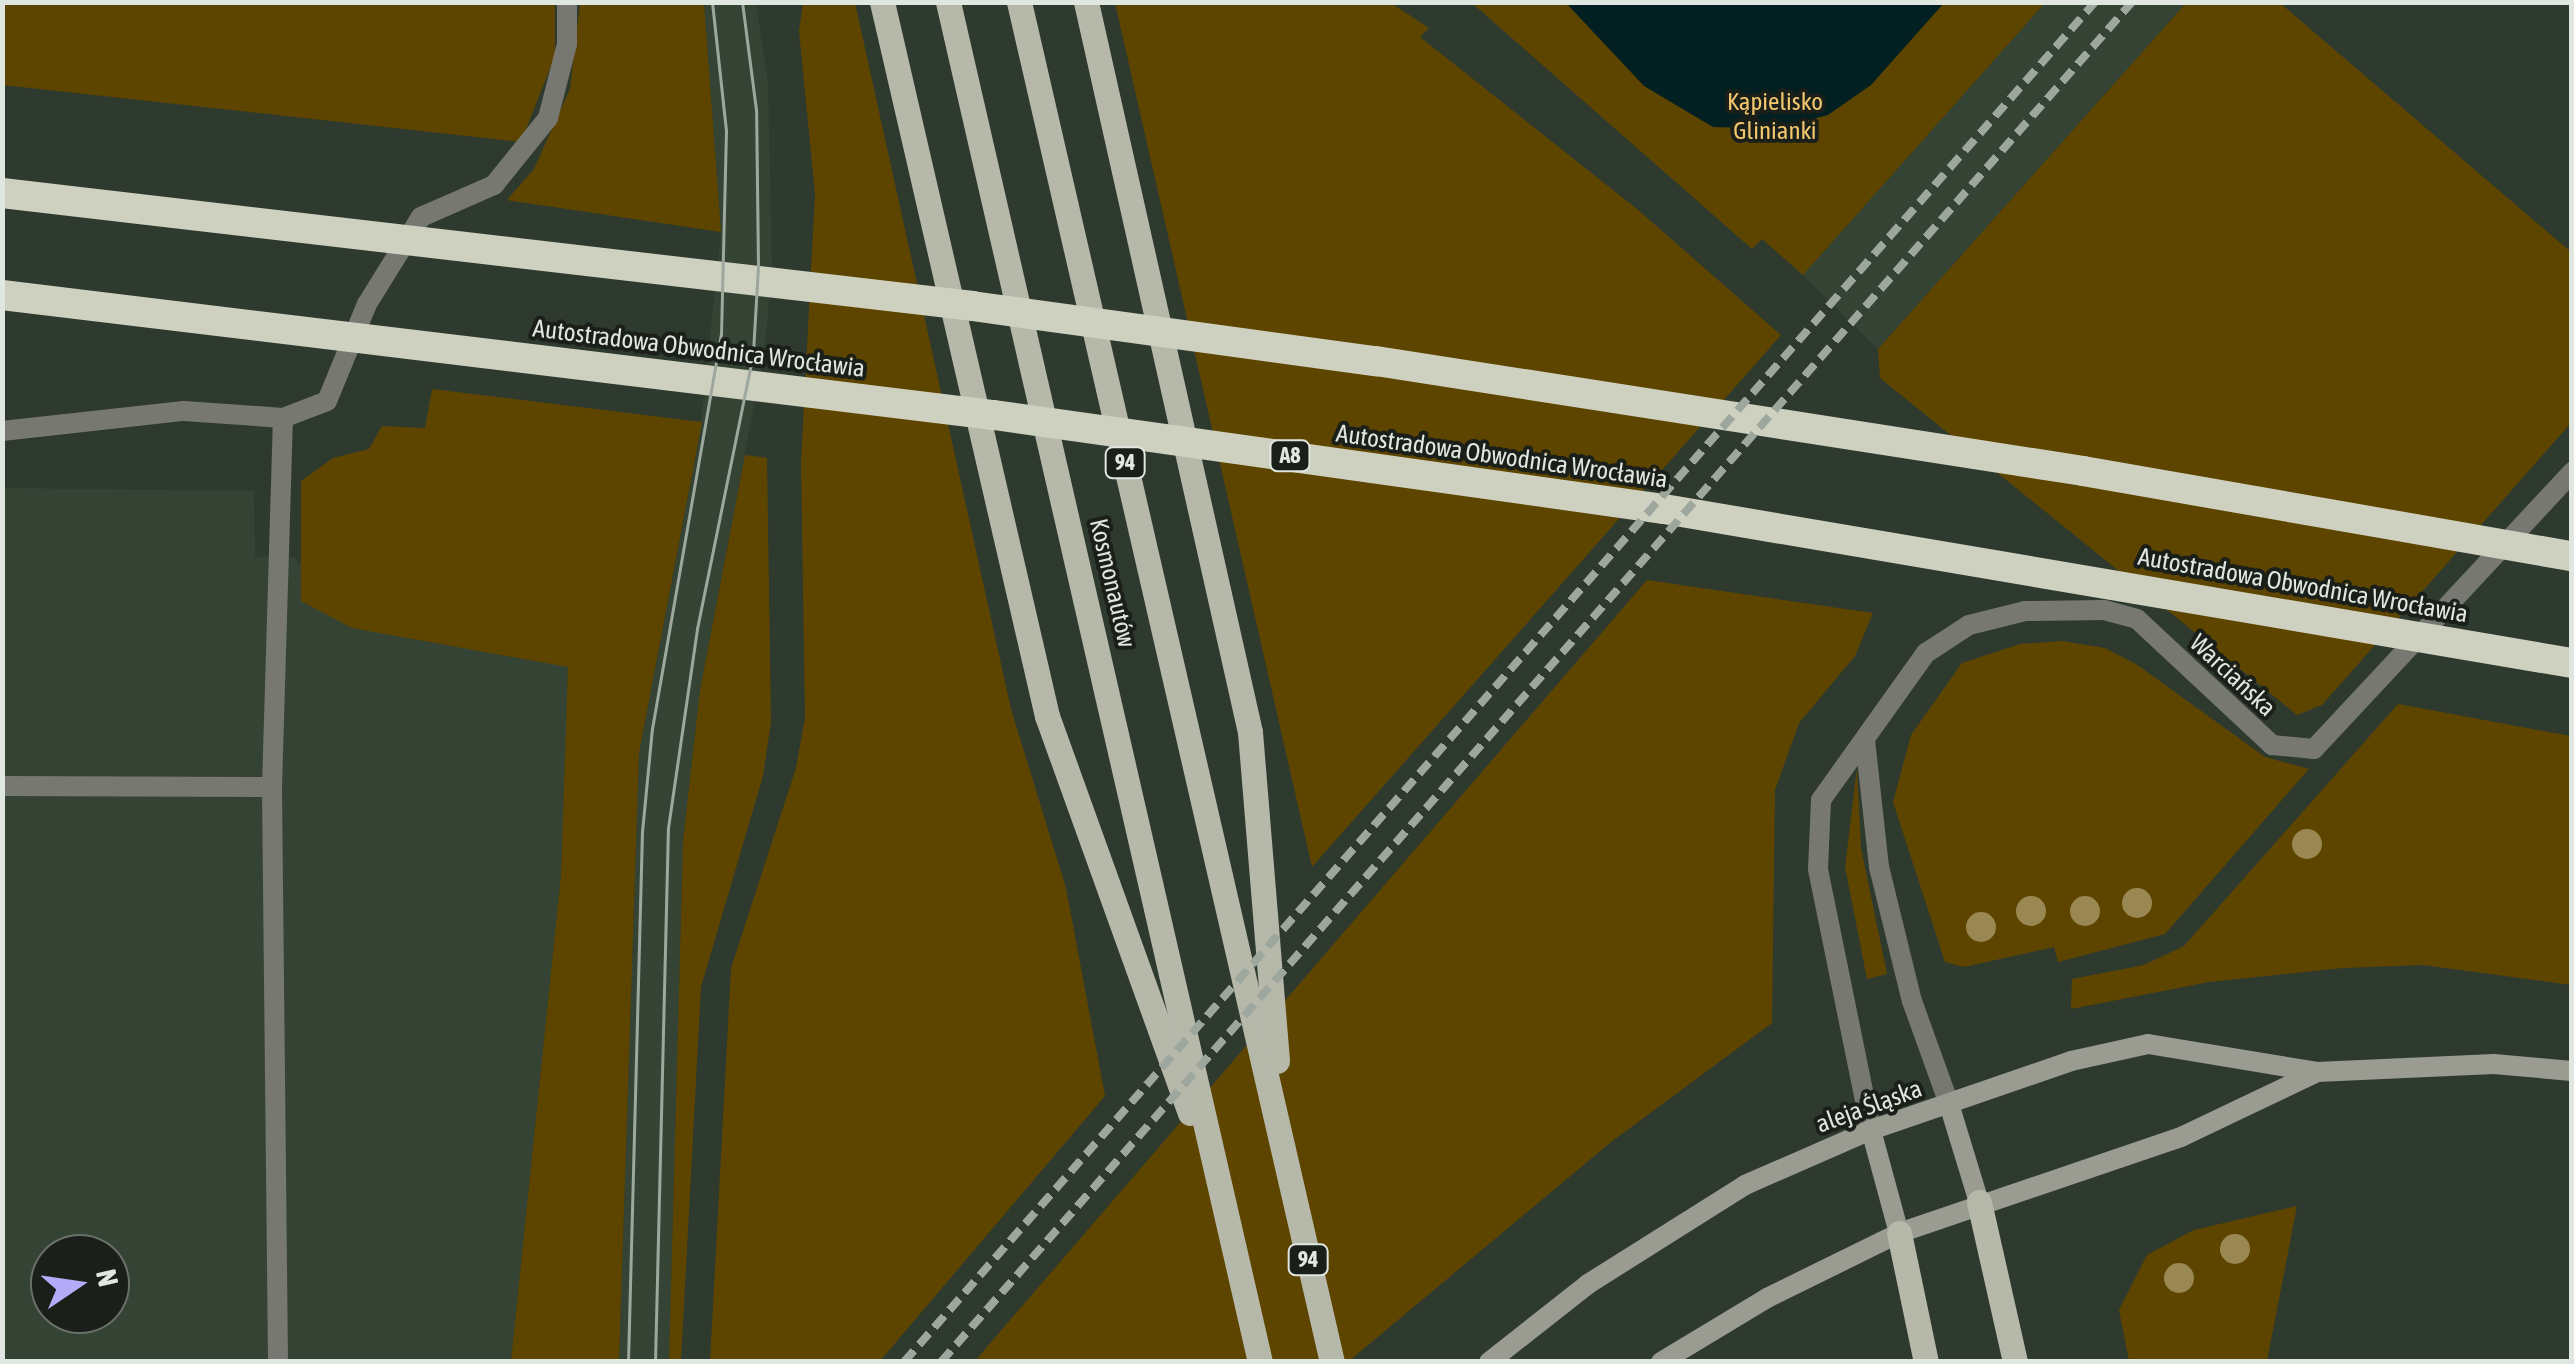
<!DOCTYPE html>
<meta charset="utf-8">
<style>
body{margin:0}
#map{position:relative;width:2574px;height:1364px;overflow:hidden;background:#2f3a2f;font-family:"Asap Condensed",sans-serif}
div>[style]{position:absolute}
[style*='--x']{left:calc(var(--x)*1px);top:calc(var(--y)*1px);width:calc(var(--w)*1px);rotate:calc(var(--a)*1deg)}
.built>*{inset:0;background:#344333}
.green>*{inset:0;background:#5d4500}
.water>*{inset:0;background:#022022}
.lane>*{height:20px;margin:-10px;padding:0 10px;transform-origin:10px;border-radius:10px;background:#777871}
.street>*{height:20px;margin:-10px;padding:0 10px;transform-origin:10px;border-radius:10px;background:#777871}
.secondary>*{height:20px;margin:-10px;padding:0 10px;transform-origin:10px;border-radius:10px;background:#9a9c91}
.primary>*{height:25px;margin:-12.5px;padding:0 12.5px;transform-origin:12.5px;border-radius:12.5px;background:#b6b8aa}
.highway>*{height:30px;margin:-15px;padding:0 15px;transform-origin:15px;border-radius:15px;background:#cfd1c0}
.tram>*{height:2.5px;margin:-1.25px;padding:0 1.25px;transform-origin:1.25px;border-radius:1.25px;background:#9ea79e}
.rail>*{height:8px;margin-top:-4px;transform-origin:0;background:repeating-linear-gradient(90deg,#9ea79e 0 15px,transparent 0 23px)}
.trees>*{width:30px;height:30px;margin:-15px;border-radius:50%;background:#998851}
span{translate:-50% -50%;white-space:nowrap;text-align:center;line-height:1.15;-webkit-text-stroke:8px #1b1f1a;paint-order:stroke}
.shield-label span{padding:2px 8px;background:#1b1f1a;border:2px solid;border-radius:8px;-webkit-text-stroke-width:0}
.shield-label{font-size:22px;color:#e0e7e0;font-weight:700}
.park-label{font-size:25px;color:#f0c76d}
.street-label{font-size:25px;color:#e0e7e0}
.frame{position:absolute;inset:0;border:5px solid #e0e7e0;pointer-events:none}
.north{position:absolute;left:30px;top:1234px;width:100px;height:100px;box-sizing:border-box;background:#1b1f1a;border:2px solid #6a6f69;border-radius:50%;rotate:77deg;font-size:28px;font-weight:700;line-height:40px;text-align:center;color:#e0e7e0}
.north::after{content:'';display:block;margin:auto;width:35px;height:45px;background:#b4acf9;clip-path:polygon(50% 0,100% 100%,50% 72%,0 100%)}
</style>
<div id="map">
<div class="built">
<i style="clip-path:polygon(704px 3px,756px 3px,768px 82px,772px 272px,764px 353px,700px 690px,683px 841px,669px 1361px,619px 1362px,639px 753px,699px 439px,721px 232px)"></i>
<i style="clip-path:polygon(2045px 3px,2186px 3px,1878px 349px,1803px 275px)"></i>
<i style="clip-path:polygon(evenodd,3px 488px,254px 491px,255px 557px,295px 557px,298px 564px,572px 570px,561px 875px,511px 1361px,3px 1362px,3px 488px,50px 1254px,110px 1254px,110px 1314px,50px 1314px,50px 1254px)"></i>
</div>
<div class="green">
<i style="clip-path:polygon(3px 3px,555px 3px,555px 56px,521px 142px,3px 85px)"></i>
<i style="clip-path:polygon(580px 3px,704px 3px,721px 232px,507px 200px,534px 169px,570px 89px)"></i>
<i style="clip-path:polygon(803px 3px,855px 3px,1011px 709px,1066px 888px,1105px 1096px,880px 1361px,710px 1362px,731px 968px,796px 768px,805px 717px,801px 462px,815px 194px,799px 31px)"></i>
<i style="clip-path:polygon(1115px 3px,1391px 3px,1429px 28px,1420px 37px,1637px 209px,1781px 335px,1312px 867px)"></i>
<i style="clip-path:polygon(1472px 3px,2045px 3px,1803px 275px,1762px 239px,1752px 249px)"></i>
<i style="clip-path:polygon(2186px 3px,2280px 3px,2571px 252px,2571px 423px,2322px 705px,2297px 715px,1880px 378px,1878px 349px)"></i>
<i style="clip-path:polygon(432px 389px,702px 422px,639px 753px,619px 1361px,511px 1361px,561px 875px,568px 667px,352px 628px,301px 601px,301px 481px,333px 458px,369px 449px,382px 426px,425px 428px)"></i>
<i style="clip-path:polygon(745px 455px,767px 458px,771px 722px,763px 776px,701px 987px,681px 1361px,669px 1361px,683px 841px,700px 690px)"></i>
<i style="clip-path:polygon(1647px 580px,1873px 613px,1855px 656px,1799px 723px,1775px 790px,1772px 1023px,1611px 1142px,1349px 1361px,974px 1362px)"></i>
<i style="clip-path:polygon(2062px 641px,2105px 648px,2136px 664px,2265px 757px,2309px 769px,2165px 934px,2058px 962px,2054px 947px,1964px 967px,1945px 962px,1893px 802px,1911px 735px,1962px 663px,2020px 644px)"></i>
<i style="clip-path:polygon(2398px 704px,2571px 736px,2571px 985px,2423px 965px,2343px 968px,2209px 982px,2071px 1009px,2072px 979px,2144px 965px,2184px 946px)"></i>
<i style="clip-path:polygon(1857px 768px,1861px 848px,1887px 974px,1867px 979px,1845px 867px)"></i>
<i style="clip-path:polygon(2297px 1206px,2267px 1361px,2129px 1361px,2119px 1310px,2147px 1255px,2194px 1230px)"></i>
</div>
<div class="water">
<i style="clip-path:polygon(1566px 3px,1944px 3px,1871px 85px,1828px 115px,1775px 129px,1713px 127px,1644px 86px)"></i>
</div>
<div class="lane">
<i style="--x:2;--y:431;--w:183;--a:-6.3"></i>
<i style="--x:184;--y:411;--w:99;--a:4"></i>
<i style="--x:283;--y:418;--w:47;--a:-21.1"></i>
<i style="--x:327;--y:401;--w:105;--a:-67.6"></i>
<i style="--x:367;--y:304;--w:102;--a:-58.2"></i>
<i style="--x:421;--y:217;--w:80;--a:-23.7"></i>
<i style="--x:494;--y:185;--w:86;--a:-51.1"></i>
<i style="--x:548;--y:118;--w:76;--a:-75.6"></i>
<i style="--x:567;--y:44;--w:42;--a:-90"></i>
<i style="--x:2;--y:786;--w:270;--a:0.2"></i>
<i style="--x:278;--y:1362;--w:575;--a:-90.6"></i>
<i style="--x:272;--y:787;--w:369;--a:-88.3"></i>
</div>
<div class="street">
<i style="--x:1865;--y:740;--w:128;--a:83.7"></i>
<i style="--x:1879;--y:867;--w:138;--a:76.2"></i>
<i style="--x:1912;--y:1001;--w:109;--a:70.2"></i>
<i style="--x:1871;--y:1130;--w:266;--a:-101.5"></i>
<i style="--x:1818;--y:869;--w:69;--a:-87.5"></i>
<i style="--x:1821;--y:800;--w:181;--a:-54.5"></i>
<i style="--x:1926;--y:653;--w:51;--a:-33.1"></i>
<i style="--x:1969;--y:625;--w:58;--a:-14"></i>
<i style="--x:2025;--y:611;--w:79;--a:-0.7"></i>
<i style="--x:2104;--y:610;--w:34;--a:15"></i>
<i style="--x:2137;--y:619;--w:185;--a:43"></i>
<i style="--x:2272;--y:745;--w:42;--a:5.4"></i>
<i style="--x:2314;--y:749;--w:379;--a:-47"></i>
</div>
<div class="secondary">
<i style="--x:1949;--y:1104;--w:102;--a:73"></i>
<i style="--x:1871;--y:1130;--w:107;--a:74.8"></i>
<i style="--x:1489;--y:1362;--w:126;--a:-38.2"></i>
<i style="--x:1588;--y:1284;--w:186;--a:-32.2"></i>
<i style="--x:1745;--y:1185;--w:137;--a:-23.6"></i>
<i style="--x:1871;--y:1130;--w:212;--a:-19"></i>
<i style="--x:2071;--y:1061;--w:79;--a:-12.4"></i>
<i style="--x:2148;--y:1044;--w:171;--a:9.4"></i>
<i style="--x:2317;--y:1072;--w:177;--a:-2.6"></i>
<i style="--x:2494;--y:1064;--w:78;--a:5.1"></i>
<i style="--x:1661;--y:1362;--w:124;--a:-31.1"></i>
<i style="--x:1767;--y:1298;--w:147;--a:-26.2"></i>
<i style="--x:1899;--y:1233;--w:298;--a:-18.8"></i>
<i style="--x:2181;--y:1137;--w:151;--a:-25.5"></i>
</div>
<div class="primary">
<i style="--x:882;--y:2;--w:733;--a:76.99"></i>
<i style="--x:1047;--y:716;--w:422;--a:70.2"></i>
<i style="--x:948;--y:2;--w:1395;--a:77.08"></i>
<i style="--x:1019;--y:2;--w:1396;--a:77.04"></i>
<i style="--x:1086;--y:2;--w:748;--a:77.34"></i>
<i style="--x:1250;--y:732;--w:330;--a:85.3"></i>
<i style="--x:1979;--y:1202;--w:164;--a:77.3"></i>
<i style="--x:1899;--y:1233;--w:132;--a:78.2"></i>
</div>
<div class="highway">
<i style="--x:2;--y:193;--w:977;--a:6.64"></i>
<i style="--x:972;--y:306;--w:408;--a:7.8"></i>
<i style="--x:1376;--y:361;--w:716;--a:8.84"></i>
<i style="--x:2083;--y:471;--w:496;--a:9.9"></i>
<i style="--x:2;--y:295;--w:999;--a:6.9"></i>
<i style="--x:994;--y:415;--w:677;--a:7.99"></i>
<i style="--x:1664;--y:509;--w:921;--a:9.63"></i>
</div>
<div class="tram">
<i style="--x:628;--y:1362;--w:530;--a:-88.49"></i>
<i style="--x:642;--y:832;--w:103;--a:-84.5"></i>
<i style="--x:652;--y:729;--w:400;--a:-80.1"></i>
<i style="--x:721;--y:335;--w:204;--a:-88.6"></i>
<i style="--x:726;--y:131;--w:130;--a:-96.2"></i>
<i style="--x:655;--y:1362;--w:534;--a:-88.61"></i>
<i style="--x:668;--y:828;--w:201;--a:-81.7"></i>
<i style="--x:697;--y:629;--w:282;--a:-78.5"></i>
<i style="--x:753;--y:353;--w:87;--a:-86.7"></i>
<i style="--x:758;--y:266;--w:156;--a:-90.7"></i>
<i style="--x:756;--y:110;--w:109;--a:-97.4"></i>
</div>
<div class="rail">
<i style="--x:904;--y:1362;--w:1808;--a:-48.79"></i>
<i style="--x:941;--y:1362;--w:1808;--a:-48.79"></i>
</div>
<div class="trees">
<i style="left:2307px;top:844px"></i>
<i style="left:2137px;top:903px"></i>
<i style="left:2031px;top:911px"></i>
<i style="left:2085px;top:911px"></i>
<i style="left:1981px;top:927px"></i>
<i style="left:2235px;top:1249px"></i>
<i style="left:2179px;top:1278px"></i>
</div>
<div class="shield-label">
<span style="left:1290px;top:456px">A8</span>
<span style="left:1125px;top:463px">94</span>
<span style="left:1308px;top:1260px">94</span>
</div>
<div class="park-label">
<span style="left:1775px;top:116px">Kąpielisko<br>Glinianki</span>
</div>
<div class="street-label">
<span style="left:699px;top:348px;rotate:7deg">Autostradowa Obwodnica Wrocławia</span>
<span style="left:1502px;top:456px;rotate:8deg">Autostradowa Obwodnica Wrocławia</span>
<span style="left:1113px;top:583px;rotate:77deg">Kosmonautów</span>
<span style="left:2303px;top:585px;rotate:10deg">Autostradowa Obwodnica Wrocławia</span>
<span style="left:2233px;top:675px;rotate:43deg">Warciańska</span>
<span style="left:1869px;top:1106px;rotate:-20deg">aleja Śląska</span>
</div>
<div class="frame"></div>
<div class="north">N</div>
</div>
